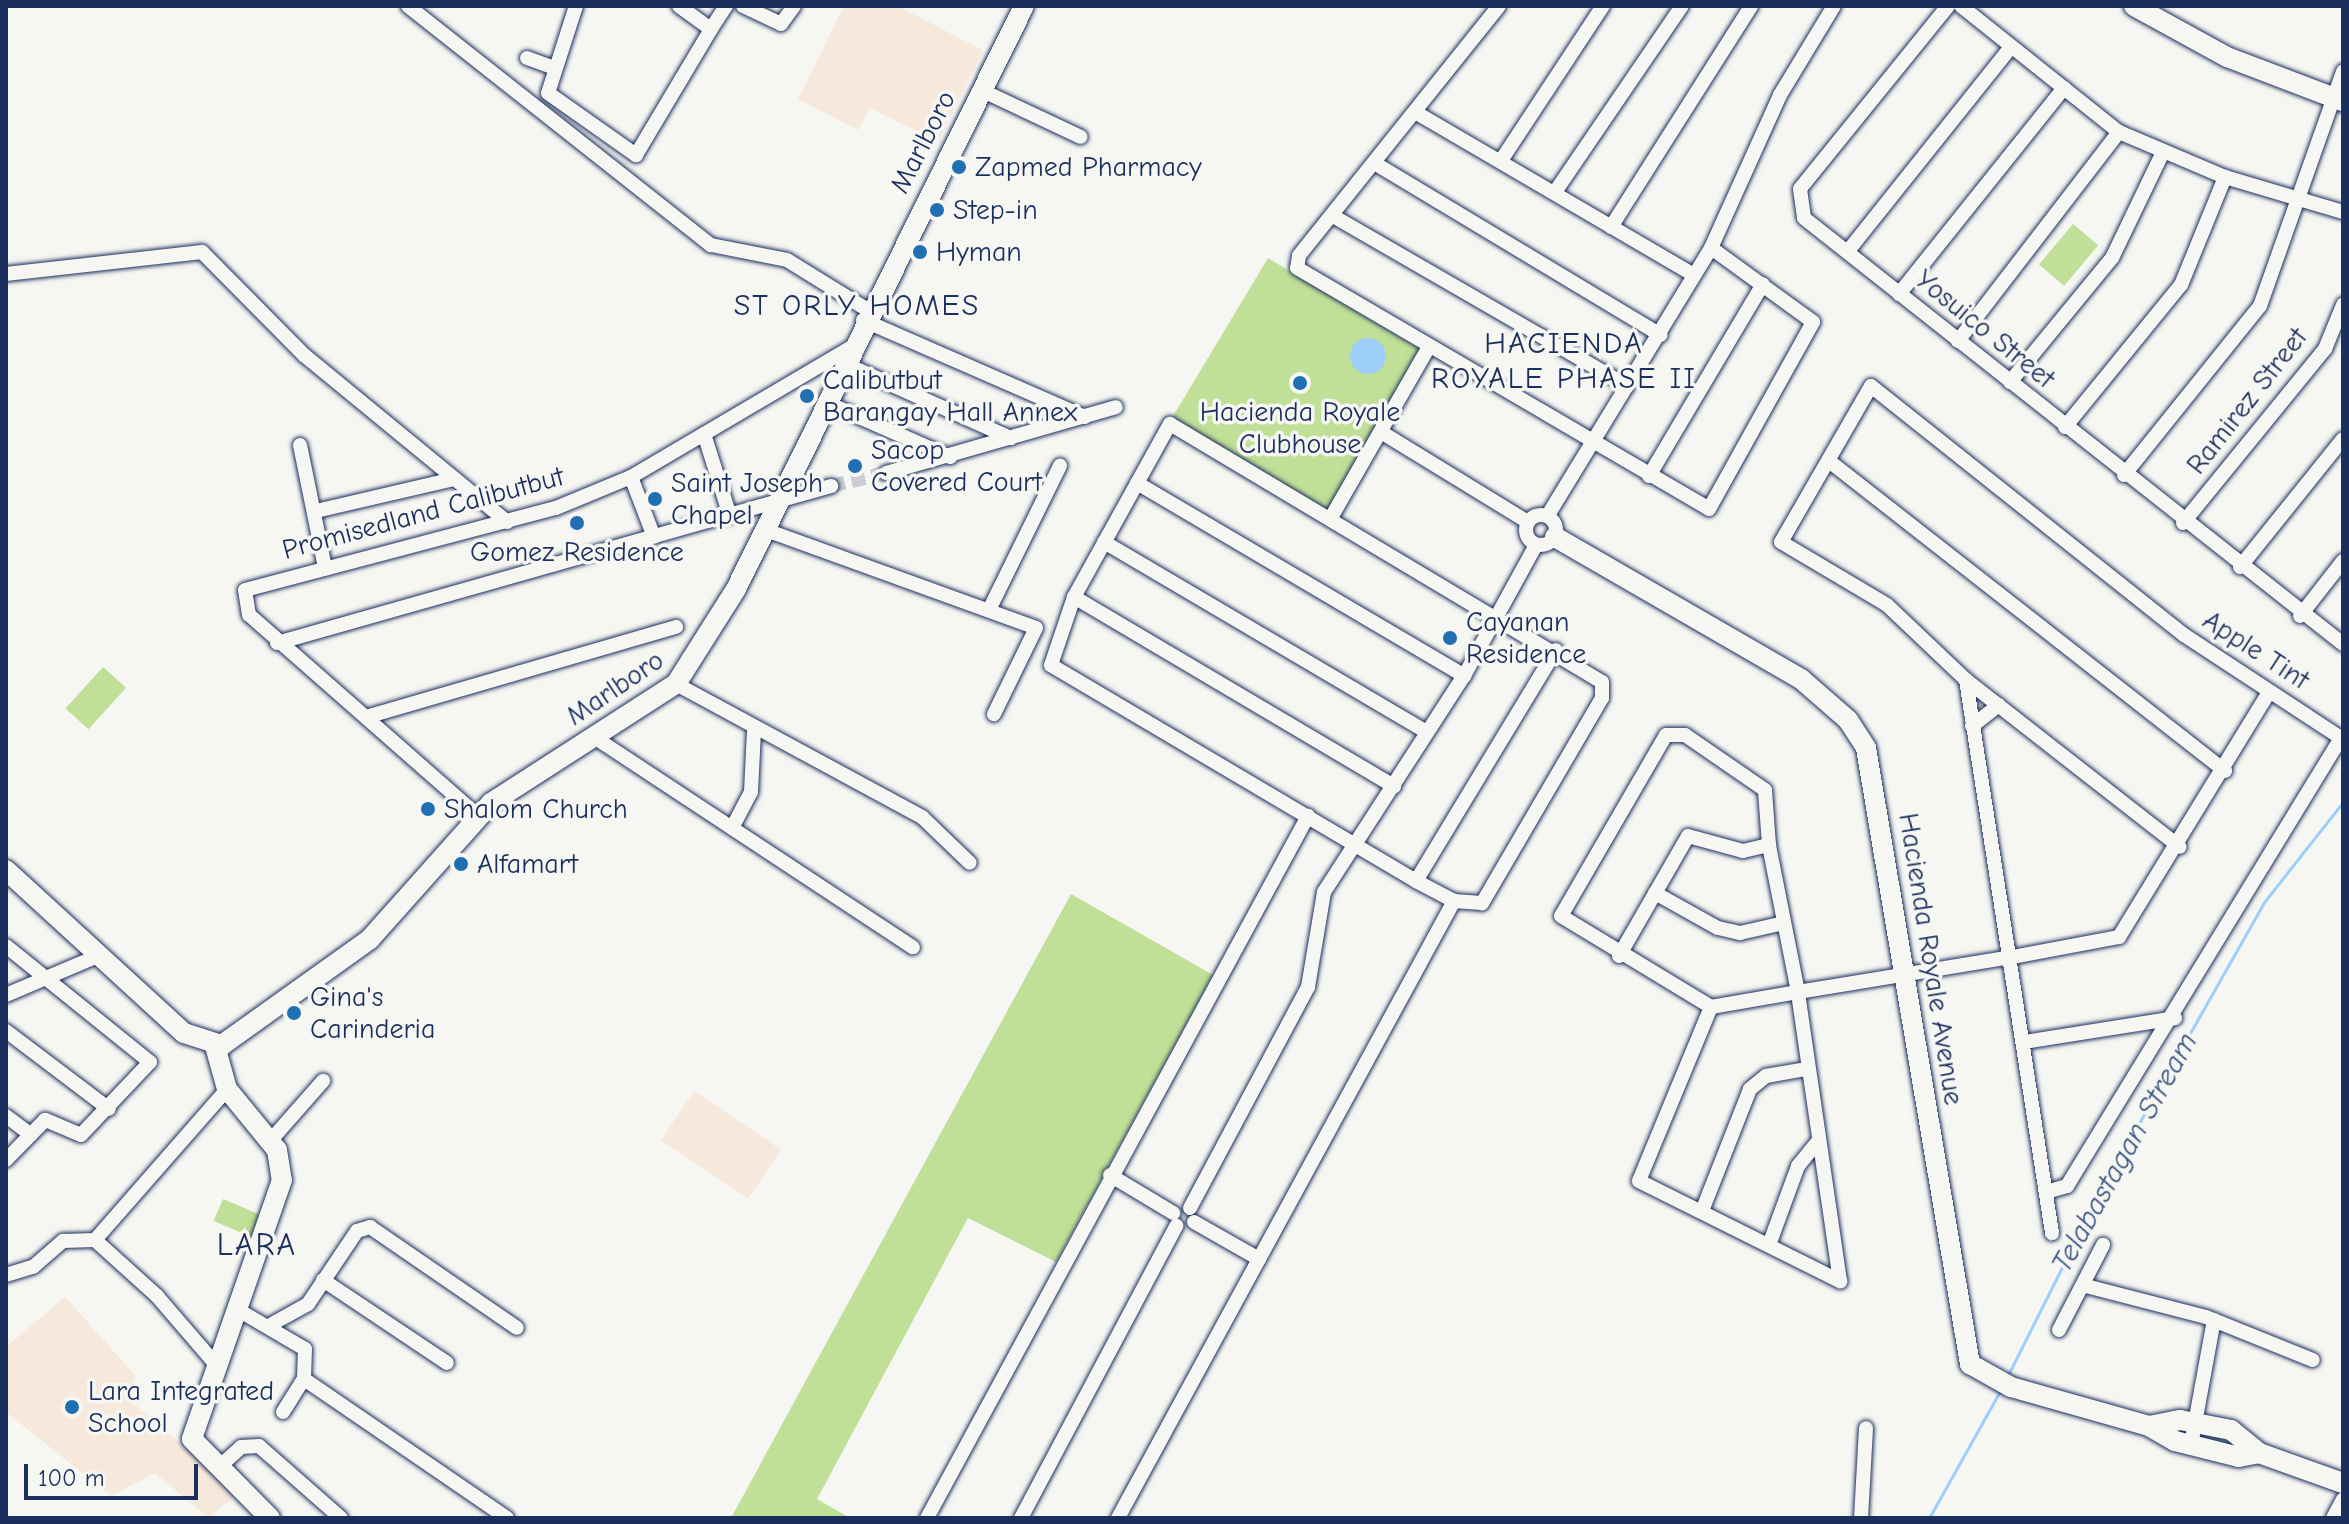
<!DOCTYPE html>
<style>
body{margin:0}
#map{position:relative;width:2349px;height:1524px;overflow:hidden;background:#f6f6f2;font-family:"Comic Neue",sans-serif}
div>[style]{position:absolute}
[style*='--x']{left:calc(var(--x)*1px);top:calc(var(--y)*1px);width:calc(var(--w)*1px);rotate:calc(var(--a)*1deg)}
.built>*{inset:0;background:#f7e8dc;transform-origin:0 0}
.green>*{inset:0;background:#c0df97;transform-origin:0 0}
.water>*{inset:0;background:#9dcffa}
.round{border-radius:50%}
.stream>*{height:3px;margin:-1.5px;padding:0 1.5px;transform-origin:1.5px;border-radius:1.5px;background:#9dcffa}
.street-tunnel>*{height:14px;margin-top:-7px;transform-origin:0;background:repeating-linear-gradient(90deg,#caced4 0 14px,transparent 0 21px)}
.roads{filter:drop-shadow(0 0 2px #1b2f5e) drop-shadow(0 0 2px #1b2f5e)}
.street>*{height:14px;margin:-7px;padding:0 7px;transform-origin:7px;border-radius:7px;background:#f6f6f2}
.street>.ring{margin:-7px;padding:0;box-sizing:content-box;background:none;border:14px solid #f6f6f2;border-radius:50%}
.secondary>*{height:20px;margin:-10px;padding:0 10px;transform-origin:10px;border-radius:10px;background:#f6f6f2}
.dots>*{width:22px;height:22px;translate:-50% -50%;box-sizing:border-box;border:4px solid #f6f6f2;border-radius:50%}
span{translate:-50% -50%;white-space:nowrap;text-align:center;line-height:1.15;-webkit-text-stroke:7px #f6f6f2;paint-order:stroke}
.street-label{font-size:28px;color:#1b2f5e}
.poi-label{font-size:28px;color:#1b2f5e}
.left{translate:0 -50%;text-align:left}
.neighbourhood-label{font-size:30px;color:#1b2f5e;letter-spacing:2px}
.water-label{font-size:30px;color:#3c5785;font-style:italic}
.quarter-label{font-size:32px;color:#1b2f5e;letter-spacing:2px}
.frame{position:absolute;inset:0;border:8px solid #1b2f5e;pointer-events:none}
.scale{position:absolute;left:24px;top:1464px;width:174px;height:36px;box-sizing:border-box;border:4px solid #1b2f5e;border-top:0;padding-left:10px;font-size:24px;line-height:28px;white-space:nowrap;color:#1b2f5e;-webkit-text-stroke:6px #f6f6f2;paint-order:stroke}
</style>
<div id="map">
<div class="built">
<i style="clip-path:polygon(844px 6px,897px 6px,983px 50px,938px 142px,870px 108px,858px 130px,798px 99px)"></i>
<i style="left:694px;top:1091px;width:105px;height:59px;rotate:34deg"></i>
<i style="clip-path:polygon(65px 1297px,135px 1375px,132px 1402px,238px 1493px,209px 1518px,155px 1473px,111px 1496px,6px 1412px,6px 1347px)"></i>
</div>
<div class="green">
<i style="left:2073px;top:224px;width:33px;height:53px;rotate:40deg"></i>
<i style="left:1268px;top:258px;width:187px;height:186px;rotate:31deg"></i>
<i style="left:103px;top:667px;width:31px;height:56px;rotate:42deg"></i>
<i style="clip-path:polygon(1071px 894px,1213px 975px,1056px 1262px,968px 1218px,817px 1499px,850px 1518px,731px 1518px)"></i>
<i style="left:223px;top:1199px;width:47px;height:24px;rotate:23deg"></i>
</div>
<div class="water">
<i class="round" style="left:1350px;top:338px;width:36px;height:36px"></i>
</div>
<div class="stream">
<i style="--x:2007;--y:1377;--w:197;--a:-63.4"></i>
<i style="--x:2095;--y:1201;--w:345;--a:-60.5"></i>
<i style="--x:2265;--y:901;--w:126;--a:-51.8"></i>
<i style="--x:1929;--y:1518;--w:145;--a:-60.8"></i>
</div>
<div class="street-tunnel">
<i style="--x:831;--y:486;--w:57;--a:-13.3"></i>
</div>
<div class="roads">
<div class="street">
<i style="--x:408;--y:6;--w:386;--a:38.3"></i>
<i style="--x:711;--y:245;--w:77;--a:11.2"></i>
<i style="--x:787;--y:260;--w:95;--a:31.7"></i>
<i style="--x:576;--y:6;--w:91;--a:107.8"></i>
<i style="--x:548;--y:93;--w:108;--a:35.2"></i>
<i style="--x:636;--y:155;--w:147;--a:-59.2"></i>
<i style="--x:679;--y:6;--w:39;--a:36"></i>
<i style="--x:711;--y:29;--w:27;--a:-57"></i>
<i style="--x:743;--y:6;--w:42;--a:25.3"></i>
<i style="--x:781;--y:24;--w:22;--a:-54"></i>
<i style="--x:1499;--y:6;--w:320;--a:128.7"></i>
<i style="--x:1299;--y:256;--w:12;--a:99"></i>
<i style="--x:1297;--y:268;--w:477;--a:30.3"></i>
<i style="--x:1709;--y:509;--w:214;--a:-60.9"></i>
<i style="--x:1813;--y:322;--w:126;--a:-144"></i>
<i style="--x:1711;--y:248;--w:168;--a:-65.7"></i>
<i style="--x:1780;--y:95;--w:104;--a:-58.8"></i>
<i style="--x:1948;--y:6;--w:235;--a:129"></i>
<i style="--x:1800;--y:189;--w:29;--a:82"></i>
<i style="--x:1804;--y:218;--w:687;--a:38.32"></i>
<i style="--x:1961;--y:6;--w:202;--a:38.6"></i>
<i style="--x:2119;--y:132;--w:115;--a:23"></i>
<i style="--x:2225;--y:177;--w:123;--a:16.5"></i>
<i style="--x:527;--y:58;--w:30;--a:20"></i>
<i style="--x:981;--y:90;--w:110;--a:25.2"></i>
<i style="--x:1415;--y:112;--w:323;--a:30.3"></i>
<i style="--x:1502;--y:159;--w:183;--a:-56.6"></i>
<i style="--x:1376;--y:164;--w:332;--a:31"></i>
<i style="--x:1555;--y:192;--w:225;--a:-55.7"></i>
<i style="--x:1333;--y:216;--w:340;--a:30"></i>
<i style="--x:1611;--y:227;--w:262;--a:-57.6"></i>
<i style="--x:1848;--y:251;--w:261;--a:-51.4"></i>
<i style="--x:6;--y:274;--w:197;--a:-6.4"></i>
<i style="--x:202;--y:252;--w:145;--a:45.3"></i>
<i style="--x:304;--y:355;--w:263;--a:39.4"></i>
<i style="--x:1899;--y:294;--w:264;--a:-51.3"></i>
<i style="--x:863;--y:320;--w:242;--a:23.6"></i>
<i style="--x:1958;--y:341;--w:264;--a:-52.4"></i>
<i style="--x:843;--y:363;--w:184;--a:24.1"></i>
<i style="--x:2010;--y:382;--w:161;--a:-50.6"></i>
<i style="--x:2112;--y:258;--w:115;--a:-64.3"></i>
<i style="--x:825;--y:402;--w:137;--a:23.7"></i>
<i style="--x:1170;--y:424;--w:503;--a:30.85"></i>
<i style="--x:1602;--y:682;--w:16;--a:90"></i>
<i style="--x:1602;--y:698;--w:238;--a:120.3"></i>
<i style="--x:1482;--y:903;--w:28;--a:-176"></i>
<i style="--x:1454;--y:901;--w:43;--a:-152.2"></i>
<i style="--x:1416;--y:881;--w:424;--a:-149.4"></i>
<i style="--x:1051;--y:665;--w:72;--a:-71.3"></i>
<i style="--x:1074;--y:597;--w:198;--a:-61"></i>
<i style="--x:2065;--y:427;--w:183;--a:-50.8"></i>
<i style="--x:2181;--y:285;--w:117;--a:-67.8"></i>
<i style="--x:1381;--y:432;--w:172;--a:31.5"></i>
<i style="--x:704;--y:434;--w:86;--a:72.4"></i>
<i style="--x:300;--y:445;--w:126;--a:78.5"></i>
<i style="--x:1829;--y:461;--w:503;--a:38.05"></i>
<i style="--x:886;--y:473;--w:239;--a:-16"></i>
<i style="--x:2124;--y:475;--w:217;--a:-51.2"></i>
<i style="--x:2260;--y:306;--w:249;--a:-70.5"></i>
<i style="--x:1649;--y:476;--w:223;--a:-59.3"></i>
<i style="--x:631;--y:477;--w:64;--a:69"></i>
<i style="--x:1137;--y:483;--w:380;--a:30.5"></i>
<i style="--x:316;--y:511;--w:142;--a:-13.1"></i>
<i class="ring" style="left:1526px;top:515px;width:16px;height:16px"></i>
<i style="--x:1548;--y:515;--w:313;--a:-58.6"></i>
<i style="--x:1332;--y:516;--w:191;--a:-60.2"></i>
<i style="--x:2183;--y:523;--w:225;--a:-50.8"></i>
<i style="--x:2325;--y:349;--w:48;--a:-67.8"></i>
<i style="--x:763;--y:529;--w:290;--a:19.9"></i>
<i style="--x:1036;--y:628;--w:96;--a:116"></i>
<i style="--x:1104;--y:542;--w:375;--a:30.5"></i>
<i style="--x:2240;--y:567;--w:164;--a:-51.2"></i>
<i style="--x:1074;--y:597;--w:372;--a:30.6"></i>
<i style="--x:989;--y:610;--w:161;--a:-63.8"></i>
<i style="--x:2300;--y:616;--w:70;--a:-52"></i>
<i style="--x:277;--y:643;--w:576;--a:-15.82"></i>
<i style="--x:1966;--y:680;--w:271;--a:38"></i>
<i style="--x:676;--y:684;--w:280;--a:28.4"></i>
<i style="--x:922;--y:817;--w:66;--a:43.8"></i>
<i style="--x:366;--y:717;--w:323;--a:-16.2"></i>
<i style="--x:1972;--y:726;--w:34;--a:-38"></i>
<i style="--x:594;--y:737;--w:382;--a:33.4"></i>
<i style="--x:477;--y:815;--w:303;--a:-138.7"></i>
<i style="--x:249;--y:615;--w:25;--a:-99"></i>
<i style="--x:245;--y:590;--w:322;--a:-14.8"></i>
<i style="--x:556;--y:508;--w:81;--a:-22.5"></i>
<i style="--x:631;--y:477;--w:254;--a:-30.5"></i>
<i style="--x:732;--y:828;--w:41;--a:-62.2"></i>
<i style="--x:751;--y:792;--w:61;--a:-87.2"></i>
<i style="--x:1416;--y:881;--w:270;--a:-58.8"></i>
<i style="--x:1655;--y:893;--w:72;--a:29.1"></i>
<i style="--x:1718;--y:928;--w:23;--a:13"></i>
<i style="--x:1740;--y:933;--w:45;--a:-12.8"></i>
<i style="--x:6;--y:946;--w:185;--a:38.9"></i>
<i style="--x:150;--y:1062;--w:100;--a:133.4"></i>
<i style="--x:81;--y:1135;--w:39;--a:-157"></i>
<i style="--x:45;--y:1120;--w:56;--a:134.3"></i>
<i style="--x:1619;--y:956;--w:138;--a:-60.1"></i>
<i style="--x:1688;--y:836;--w:57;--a:15.3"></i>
<i style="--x:1743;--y:851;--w:27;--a:-13"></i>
<i style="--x:6;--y:995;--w:100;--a:-23"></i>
<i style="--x:1711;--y:1007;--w:188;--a:112.5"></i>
<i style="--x:1639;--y:1181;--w:225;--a:26.5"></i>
<i style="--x:1840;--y:1281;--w:292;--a:-98.3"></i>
<i style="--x:1798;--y:992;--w:150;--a:-101.2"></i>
<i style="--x:1769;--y:845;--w:55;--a:-94.2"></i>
<i style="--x:1765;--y:790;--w:97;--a:-145.5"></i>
<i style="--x:1685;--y:735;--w:19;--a:180"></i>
<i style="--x:1666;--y:735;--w:209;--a:120.1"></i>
<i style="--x:1561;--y:916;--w:175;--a:31.2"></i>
<i style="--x:1711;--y:1007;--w:88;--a:-9.8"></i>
<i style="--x:1798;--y:992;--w:217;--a:-9.3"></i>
<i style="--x:2012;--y:957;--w:109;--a:-10.6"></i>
<i style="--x:2119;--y:937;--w:285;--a:-58.5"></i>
<i style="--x:6;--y:1031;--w:129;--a:37.1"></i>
<i style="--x:2024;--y:1042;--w:153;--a:-9"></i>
<i style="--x:6;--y:1116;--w:31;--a:37"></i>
<i style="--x:271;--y:1140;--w:79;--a:-48.6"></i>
<i style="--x:1110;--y:1175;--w:74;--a:31.1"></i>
<i style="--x:2046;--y:1192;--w:22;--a:-16"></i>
<i style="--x:2067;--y:1186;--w:525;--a:-58.55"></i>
<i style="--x:2341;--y:738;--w:188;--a:-146.7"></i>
<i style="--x:2184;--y:635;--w:400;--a:-141.5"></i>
<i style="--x:1871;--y:386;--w:180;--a:120"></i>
<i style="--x:1781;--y:542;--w:123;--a:30.7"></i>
<i style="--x:1887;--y:605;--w:109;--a:43.5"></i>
<i style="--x:1966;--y:680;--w:560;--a:81.16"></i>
<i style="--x:1190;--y:1208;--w:251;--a:-61.9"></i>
<i style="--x:1308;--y:987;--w:96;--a:-80.4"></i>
<i style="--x:1324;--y:892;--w:257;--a:-57.1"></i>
<i style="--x:1464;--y:676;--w:149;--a:-61.2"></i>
<i style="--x:1702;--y:1211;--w:131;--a:-68.5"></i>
<i style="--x:1750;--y:1089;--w:21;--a:-39"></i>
<i style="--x:1766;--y:1076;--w:40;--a:-10"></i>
<i style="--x:1194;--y:1222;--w:75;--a:29.6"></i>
<i style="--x:95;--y:1240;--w:201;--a:-48.8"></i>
<i style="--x:1769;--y:1245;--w:84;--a:-69.8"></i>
<i style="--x:1798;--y:1166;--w:33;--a:-51"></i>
<i style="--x:6;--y:1275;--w:28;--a:-17"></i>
<i style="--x:33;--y:1267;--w:40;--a:-41"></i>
<i style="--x:63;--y:1241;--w:32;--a:-2"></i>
<i style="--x:95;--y:1240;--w:84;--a:42.1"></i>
<i style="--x:157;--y:1296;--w:95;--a:49.3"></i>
<i style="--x:323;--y:1280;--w:149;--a:33.8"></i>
<i style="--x:2086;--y:1286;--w:124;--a:14.5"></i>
<i style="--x:2206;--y:1317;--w:115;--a:21.9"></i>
<i style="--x:240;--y:1311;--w:75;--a:30.3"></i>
<i style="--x:305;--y:1349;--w:30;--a:92"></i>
<i style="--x:304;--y:1379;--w:246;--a:34.4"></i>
<i style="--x:272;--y:1324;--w:41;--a:-29.1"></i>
<i style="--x:308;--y:1304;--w:88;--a:-56.1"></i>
<i style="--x:357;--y:1231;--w:14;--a:-17"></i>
<i style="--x:370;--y:1227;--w:178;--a:34.5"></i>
<i style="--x:2059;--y:1330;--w:96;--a:-62.6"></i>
<i style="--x:283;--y:1412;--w:39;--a:-58"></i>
<i style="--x:2191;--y:1445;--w:127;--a:-79.6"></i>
<i style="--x:219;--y:1467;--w:30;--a:-42"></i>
<i style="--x:241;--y:1447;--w:18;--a:-3"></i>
<i style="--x:259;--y:1446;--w:109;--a:41.3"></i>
<i style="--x:927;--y:1518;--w:799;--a:-61.51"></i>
<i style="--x:1021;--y:1518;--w:331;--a:-62"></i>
<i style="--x:1118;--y:1518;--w:703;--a:-61.43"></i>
<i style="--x:1861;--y:1518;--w:90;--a:-86.8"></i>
<i style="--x:2333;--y:1518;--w:21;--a:-62"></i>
</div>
<div class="secondary">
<i style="--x:2134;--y:6;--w:106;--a:28.7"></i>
<i style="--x:2227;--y:57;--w:124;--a:20.8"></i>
<i style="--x:1555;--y:537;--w:284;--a:30"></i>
<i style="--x:1801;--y:679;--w:62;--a:41.1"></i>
<i style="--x:1848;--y:720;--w:33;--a:57"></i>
<i style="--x:1866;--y:748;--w:625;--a:80.42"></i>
<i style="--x:1970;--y:1364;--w:47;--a:29.3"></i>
<i style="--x:2011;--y:1387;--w:143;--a:15.8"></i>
<i style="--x:2149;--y:1426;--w:30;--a:30"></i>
<i style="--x:2175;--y:1441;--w:66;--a:14"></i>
<i style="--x:2239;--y:1457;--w:20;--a:-11"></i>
<i style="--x:2259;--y:1453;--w:89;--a:19.7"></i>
<i style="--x:6;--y:870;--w:241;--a:42.5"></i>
<i style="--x:184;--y:1033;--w:40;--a:18"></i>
<i style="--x:222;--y:1045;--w:182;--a:-35.6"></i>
<i style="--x:370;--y:939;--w:182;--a:-48.3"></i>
<i style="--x:491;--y:803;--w:220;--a:-32.8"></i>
<i style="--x:676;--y:684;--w:112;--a:-57.7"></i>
<i style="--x:736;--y:589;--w:650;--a:-63.71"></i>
<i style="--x:215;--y:1046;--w:45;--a:74.4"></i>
<i style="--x:227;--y:1089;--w:79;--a:50.7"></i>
<i style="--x:277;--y:1150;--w:30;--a:81"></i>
<i style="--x:282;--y:1180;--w:274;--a:109.2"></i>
<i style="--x:192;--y:1439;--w:111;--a:45.4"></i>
<i style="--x:2149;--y:1426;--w:32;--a:-11"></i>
<i style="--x:2180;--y:1420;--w:52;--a:11.1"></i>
<i style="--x:2231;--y:1430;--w:36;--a:39"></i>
</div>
</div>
<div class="dots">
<i style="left:959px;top:167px;background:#1f6fb2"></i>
<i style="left:937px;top:210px;background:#1f6fb2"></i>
<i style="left:920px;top:252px;background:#1f6fb2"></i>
<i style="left:1300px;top:383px;background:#1f6fb2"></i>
<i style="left:807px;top:396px;background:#1f6fb2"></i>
<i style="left:855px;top:466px;background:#1f6fb2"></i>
<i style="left:655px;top:499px;background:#1f6fb2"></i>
<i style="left:577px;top:523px;background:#1f6fb2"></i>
<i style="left:1450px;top:638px;background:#1f6fb2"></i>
<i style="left:428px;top:809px;background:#1f6fb2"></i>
<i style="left:461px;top:864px;background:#1f6fb2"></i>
<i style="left:294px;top:1013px;background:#1f6fb2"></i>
<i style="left:72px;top:1407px;background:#1f6fb2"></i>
</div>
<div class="street-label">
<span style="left:923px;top:142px;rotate:-63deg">Marlboro</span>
<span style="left:1985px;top:329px;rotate:39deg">Yosuico Street</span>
<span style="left:2247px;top:401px;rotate:-52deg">Ramirez Street</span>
<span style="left:423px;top:513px;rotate:-15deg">Promisedland Calibutbut</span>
<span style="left:2256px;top:650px;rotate:33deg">Apple Tint</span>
<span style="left:615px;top:688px;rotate:-34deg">Marlboro</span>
<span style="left:1931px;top:959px;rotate:81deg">Hacienda Royale Avenue</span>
</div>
<div class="poi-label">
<span class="left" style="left:975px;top:167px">Zapmed Pharmacy</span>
<span class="left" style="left:953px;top:210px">Step-in</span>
<span class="left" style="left:936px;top:252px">Hyman</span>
<span class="left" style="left:823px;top:396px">Calibutbut<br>Barangay Hall Annex</span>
<span style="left:1300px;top:428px">Hacienda Royale<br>Clubhouse</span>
<span class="left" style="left:871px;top:466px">Sacop<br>Covered Court</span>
<span class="left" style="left:671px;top:499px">Saint Joseph<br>Chapel</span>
<span style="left:577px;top:552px">Gomez Residence</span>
<span class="left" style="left:1466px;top:638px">Cayanan<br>Residence</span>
<span class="left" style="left:444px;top:809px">Shalom Church</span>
<span class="left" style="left:477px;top:864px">Alfamart</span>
<span class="left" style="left:310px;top:1013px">Gina's<br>Carinderia</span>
<span class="left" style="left:88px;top:1407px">Lara Integrated<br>School</span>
</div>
<div class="neighbourhood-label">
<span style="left:857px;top:306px">ST ORLY HOMES</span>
<span style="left:1564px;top:361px">HACIENDA<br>ROYALE PHASE II</span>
</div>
<div class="water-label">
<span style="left:2125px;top:1153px;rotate:-61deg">Telabastagan Stream</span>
</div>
<div class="quarter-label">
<span style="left:257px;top:1245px">LARA</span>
</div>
<div class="frame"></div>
<div class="scale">100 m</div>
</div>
